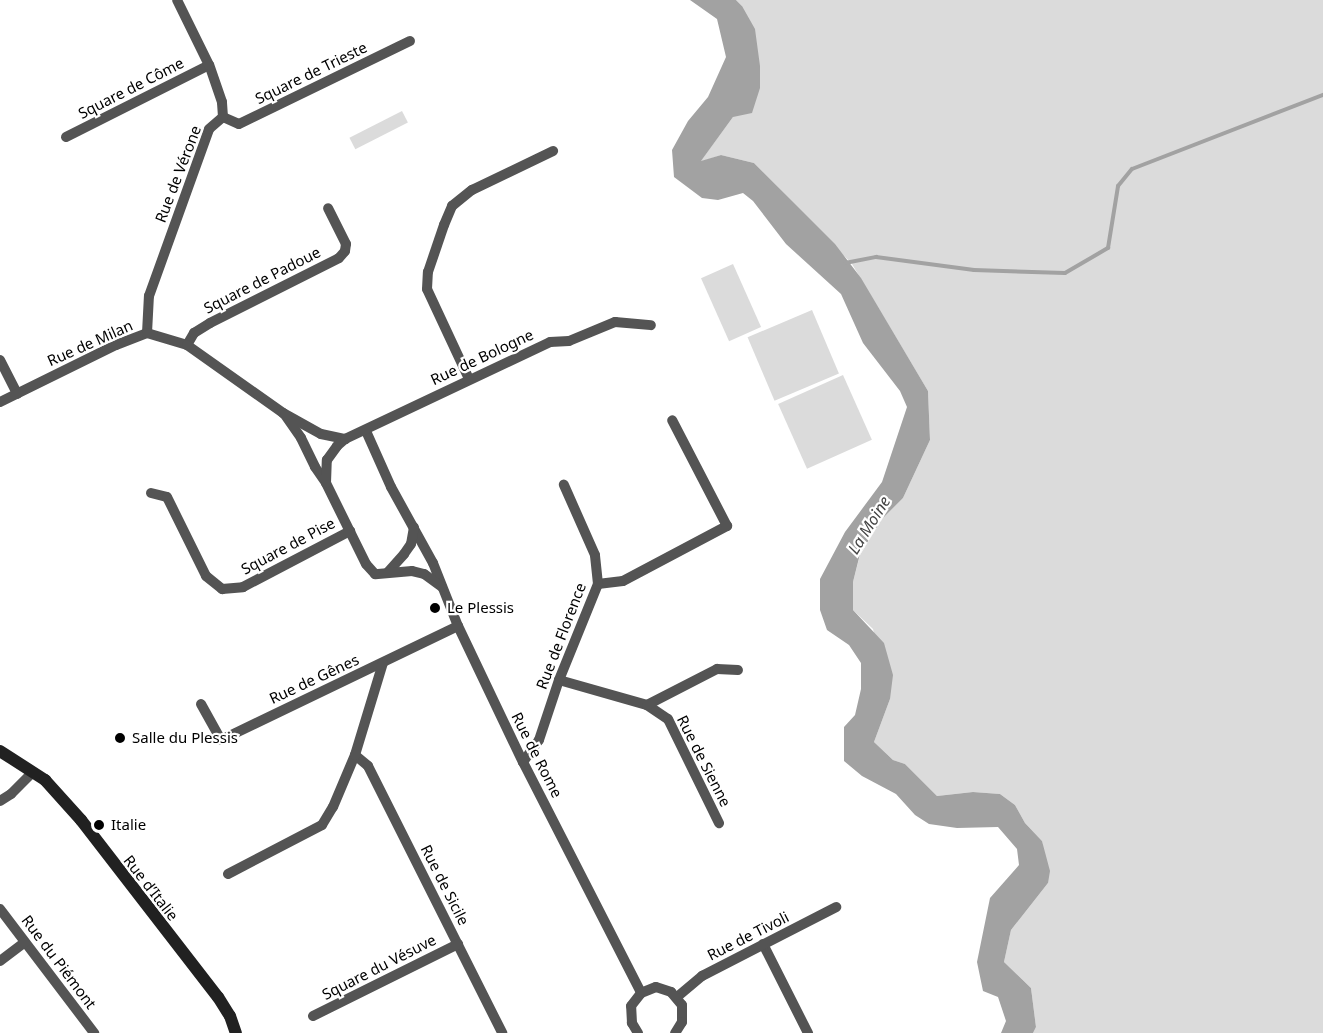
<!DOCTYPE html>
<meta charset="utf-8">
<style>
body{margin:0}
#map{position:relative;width:1323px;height:1033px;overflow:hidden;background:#fff;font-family:"Noto Sans",sans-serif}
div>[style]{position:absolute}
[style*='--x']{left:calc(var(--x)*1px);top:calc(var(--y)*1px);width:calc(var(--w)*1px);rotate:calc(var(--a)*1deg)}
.green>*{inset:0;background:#dbdbdb;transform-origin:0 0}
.water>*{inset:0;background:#a2a2a2}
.stream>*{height:4px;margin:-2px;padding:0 2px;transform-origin:2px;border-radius:2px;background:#a2a2a2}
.street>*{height:10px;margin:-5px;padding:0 5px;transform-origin:5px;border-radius:5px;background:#545454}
.secondary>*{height:12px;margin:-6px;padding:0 6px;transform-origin:6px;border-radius:6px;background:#212121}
.dots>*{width:16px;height:16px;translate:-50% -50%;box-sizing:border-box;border:3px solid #fff;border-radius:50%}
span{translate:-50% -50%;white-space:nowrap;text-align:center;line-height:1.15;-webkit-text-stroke:4.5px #fff;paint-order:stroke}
.street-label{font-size:15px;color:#000}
.poi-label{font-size:15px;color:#000}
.left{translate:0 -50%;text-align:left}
.water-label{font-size:16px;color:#434343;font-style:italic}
</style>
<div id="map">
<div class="green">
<i style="clip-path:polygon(736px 0,1323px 0,1323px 1033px,1033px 1033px,1036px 1027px,1031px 988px,1004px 962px,1011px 930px,1048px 883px,1042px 841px,1025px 823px,1015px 805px,1000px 794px,973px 792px,937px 796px,905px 764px,893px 760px,874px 742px,890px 699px,873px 629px,853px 610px,853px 582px,860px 555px,882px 519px,903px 498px,930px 440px,928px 391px,852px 264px,775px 184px,754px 163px,721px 155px,700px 162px,733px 117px,742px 6px)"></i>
<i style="left:402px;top:111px;width:13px;height:59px;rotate:63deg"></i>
<i style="left:733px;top:264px;width:69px;height:35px;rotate:66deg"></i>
<i style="left:812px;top:310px;width:69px;height:70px;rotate:67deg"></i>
<i style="left:843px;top:375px;width:71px;height:71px;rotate:66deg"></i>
</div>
<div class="water">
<i style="clip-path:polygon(690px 0,736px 0,742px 6px,755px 29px,760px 66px,760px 88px,752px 113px,733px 117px,701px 161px,721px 155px,754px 163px,835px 244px,861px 278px,928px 391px,930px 440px,903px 498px,882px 519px,860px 554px,853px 582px,853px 610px,884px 643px,893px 675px,890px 699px,874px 742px,893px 760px,905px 764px,937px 796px,973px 792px,1000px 794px,1015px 805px,1025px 823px,1042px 841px,1050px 871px,1048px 883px,1011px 930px,1004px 962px,1031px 988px,1036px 1027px,1033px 1033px,1001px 1033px,1006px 1021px,998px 997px,983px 991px,977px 962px,990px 898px,1019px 865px,1017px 849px,998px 827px,957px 828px,929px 824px,915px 815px,896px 794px,862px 776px,844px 761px,844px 727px,855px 715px,861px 689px,861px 663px,849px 645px,827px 630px,820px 610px,820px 579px,845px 532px,882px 482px,907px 407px,900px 391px,863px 343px,841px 294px,786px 244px,753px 201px,743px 193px,718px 200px,702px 198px,674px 177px,672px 150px,688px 121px,708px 97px,726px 57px,717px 19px)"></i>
</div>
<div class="stream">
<i style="--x:845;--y:263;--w:32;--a:-11"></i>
<i style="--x:876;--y:257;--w:99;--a:7.6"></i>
<i style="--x:974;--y:270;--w:91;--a:1.9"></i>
<i style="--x:1065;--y:273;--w:50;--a:-30.2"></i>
<i style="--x:1108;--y:248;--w:63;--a:-80.8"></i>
<i style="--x:1118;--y:186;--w:22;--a:-51"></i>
<i style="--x:1132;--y:169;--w:205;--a:-21.2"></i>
</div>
<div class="street">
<i style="--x:223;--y:117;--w:17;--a:24"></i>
<i style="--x:239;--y:124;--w:190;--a:-25.9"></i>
<i style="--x:66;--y:137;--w:160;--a:-26.7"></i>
<i style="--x:147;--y:333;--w:37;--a:-87"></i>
<i style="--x:149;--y:296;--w:177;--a:-70.2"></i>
<i style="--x:209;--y:129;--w:18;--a:-41"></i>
<i style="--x:223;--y:117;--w:15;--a:-94"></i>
<i style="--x:222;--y:102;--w:39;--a:-109"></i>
<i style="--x:209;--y:65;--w:72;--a:-116.2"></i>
<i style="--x:187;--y:345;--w:14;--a:-60"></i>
<i style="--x:194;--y:333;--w:19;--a:-32"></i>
<i style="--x:210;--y:323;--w:144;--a:-26.7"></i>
<i style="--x:339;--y:258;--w:9;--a:-49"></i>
<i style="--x:345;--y:251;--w:7;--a:-82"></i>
<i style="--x:346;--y:244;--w:40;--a:-116.6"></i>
<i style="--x:0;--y:360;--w:38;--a:63"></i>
<i style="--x:469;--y:379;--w:99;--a:-115"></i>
<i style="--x:427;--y:289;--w:17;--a:-87"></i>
<i style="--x:428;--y:272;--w:50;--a:-71.2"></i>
<i style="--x:444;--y:225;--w:21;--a:-67"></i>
<i style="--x:452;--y:206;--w:26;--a:-39"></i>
<i style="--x:472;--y:190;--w:90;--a:-25.7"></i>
<i style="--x:0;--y:402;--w:129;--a:-26.2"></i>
<i style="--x:116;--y:345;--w:33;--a:-21"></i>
<i style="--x:147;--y:333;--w:42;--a:16.7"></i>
<i style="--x:187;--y:345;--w:118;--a:35.3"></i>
<i style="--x:283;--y:413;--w:43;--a:28.9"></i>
<i style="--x:321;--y:434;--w:25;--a:12"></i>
<i style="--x:285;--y:415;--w:28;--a:55"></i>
<i style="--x:301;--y:438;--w:32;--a:64"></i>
<i style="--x:315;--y:467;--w:19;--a:55"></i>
<i style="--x:366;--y:431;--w:61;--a:65.9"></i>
<i style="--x:391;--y:487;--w:87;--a:61.1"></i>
<i style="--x:433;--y:563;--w:68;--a:68.4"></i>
<i style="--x:458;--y:626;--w:151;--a:64.5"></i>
<i style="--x:523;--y:762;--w:259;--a:62.9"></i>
<i style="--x:151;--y:493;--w:16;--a:14"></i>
<i style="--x:167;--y:497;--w:88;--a:63.7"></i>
<i style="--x:206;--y:576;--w:21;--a:39"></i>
<i style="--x:222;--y:589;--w:21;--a:-5"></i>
<i style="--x:243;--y:587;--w:121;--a:-27.6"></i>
<i style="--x:388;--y:572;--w:24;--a:-48"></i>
<i style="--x:404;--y:554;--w:12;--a:-55"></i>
<i style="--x:411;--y:544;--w:17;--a:-80"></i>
<i style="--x:598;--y:584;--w:25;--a:-7"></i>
<i style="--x:623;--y:581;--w:118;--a:-27.9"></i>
<i style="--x:727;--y:526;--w:119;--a:-117.4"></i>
<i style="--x:442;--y:587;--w:22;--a:-144"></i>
<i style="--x:424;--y:574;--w:12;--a:-166"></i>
<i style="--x:412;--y:571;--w:37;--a:175"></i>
<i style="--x:375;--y:574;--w:13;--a:-132"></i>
<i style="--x:366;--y:564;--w:90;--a:-116.3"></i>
<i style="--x:326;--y:483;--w:23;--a:-88"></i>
<i style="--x:327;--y:460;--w:17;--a:-54"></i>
<i style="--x:337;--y:446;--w:11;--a:-41"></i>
<i style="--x:345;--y:439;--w:227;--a:-25.3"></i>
<i style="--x:550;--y:342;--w:19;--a:-3"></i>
<i style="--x:569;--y:341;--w:50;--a:-22.4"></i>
<i style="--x:615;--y:322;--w:36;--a:5"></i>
<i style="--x:559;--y:680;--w:91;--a:15.9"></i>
<i style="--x:647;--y:705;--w:25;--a:34"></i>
<i style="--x:668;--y:719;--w:116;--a:63.9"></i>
<i style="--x:201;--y:704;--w:41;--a:60.9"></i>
<i style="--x:221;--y:740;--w:263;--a:-25.7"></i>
<i style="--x:647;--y:705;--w:79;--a:-27.2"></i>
<i style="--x:717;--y:669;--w:21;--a:3"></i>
<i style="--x:355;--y:755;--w:17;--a:40"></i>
<i style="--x:368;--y:766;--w:299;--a:63.3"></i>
<i style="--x:523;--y:762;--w:27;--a:-54"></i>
<i style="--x:539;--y:740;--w:63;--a:-71.6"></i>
<i style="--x:559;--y:680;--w:104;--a:-67.9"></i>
<i style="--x:598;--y:584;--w:29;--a:-96"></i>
<i style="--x:595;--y:555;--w:77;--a:-113.9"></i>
<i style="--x:0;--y:801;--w:13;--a:-32"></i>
<i style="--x:11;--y:794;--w:31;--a:-45"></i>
<i style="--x:228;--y:874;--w:106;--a:-27.5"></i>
<i style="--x:322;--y:825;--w:21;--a:-59"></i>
<i style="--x:333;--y:807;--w:56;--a:-67.1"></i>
<i style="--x:355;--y:755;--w:96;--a:-73.1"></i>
<i style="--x:0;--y:909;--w:156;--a:52.8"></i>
<i style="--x:763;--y:944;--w:100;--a:63.2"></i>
<i style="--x:0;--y:961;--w:31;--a:-37"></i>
<i style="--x:677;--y:997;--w:33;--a:-40"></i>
<i style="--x:702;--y:976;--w:151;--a:-27.2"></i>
<i style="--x:313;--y:1016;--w:162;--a:-26.4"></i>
<i style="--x:638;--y:1033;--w:12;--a:-121"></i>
<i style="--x:632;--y:1023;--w:17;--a:-93"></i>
<i style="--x:631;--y:1006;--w:16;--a:-52"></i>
<i style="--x:641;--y:993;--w:16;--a:-22"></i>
<i style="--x:656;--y:987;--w:16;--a:18"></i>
<i style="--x:671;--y:992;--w:17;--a:50"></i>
<i style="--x:682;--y:1005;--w:17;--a:90"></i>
<i style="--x:682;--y:1022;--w:13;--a:122"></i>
</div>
<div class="secondary">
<i style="--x:0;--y:751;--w:54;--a:32.8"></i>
<i style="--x:45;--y:780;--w:54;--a:48"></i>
<i style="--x:81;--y:820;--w:224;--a:52.3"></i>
<i style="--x:218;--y:997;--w:22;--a:58"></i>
<i style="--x:230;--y:1016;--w:18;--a:71"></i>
</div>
<div class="dots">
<i style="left:435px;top:608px;background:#000"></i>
<i style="left:120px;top:738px;background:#000"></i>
<i style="left:99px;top:825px;background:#000"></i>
</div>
<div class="street-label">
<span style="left:311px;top:73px;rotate:-26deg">Square de Trieste</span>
<span style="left:131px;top:88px;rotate:-27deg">Square de Côme</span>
<span style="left:178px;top:174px;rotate:-69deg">Rue de Vérone</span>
<span style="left:262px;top:280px;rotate:-27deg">Square de Padoue</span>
<span style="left:90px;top:343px;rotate:-24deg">Rue de Milan</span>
<span style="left:482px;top:357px;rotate:-25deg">Rue de Bologne</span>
<span style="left:288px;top:546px;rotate:-28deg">Square de Pise</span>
<span style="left:561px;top:636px;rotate:-69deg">Rue de Florence</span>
<span style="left:314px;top:679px;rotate:-25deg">Rue de Gênes</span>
<span style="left:537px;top:755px;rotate:63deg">Rue de Rome</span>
<span style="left:704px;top:761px;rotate:63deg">Rue de Sienne</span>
<span style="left:445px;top:885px;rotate:63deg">Rue de Sicile</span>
<span style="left:151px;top:888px;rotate:52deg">Rue d’Italie</span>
<span style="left:748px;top:936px;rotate:-27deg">Rue de Tivoli</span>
<span style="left:59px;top:962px;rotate:53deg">Rue du Piémont</span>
<span style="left:379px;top:967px;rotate:-27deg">Square du Vésuve</span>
</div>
<div class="poi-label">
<span class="left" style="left:447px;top:608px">Le Plessis</span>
<span class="left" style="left:132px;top:738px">Salle du Plessis</span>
<span class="left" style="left:111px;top:825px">Italie</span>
</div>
<div class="water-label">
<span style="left:869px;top:525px;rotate:-58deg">La Moine</span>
</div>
</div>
